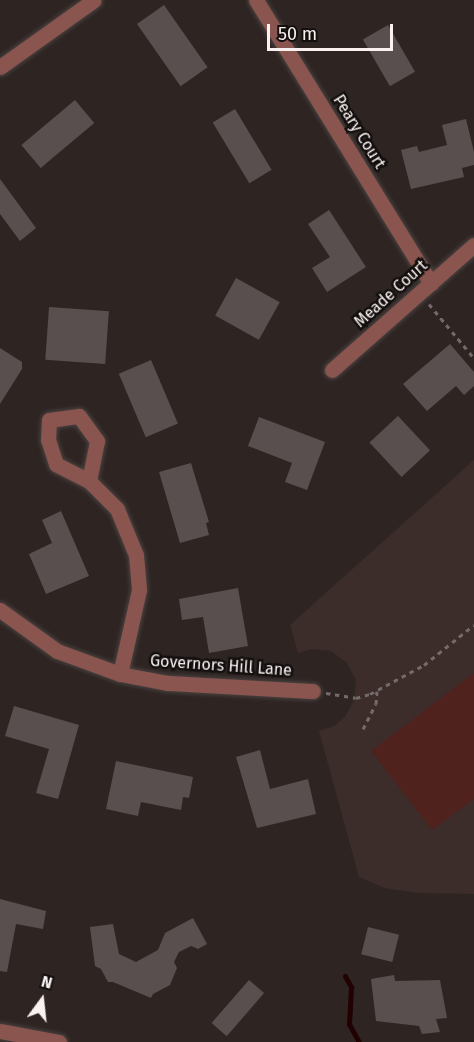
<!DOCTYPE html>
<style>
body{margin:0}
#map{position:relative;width:474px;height:1042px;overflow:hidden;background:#2e2523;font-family:"Fira Sans",sans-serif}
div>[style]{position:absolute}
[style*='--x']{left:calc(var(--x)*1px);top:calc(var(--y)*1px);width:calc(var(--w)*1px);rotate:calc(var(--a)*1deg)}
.built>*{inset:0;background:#3c2c2a}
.green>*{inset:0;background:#4f221d}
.stream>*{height:5px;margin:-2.5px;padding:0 2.5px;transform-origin:2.5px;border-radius:2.5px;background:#210101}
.building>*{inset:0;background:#594f4e;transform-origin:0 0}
.path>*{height:3px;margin-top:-1.5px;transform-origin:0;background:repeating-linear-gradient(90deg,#736a69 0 4.5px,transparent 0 9px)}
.roads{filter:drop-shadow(0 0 2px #4a4240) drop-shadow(0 0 2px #4a4240)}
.minor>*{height:15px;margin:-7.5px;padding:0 7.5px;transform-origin:7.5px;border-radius:7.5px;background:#8a554e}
span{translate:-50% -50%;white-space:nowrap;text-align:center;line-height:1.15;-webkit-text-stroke:5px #130f0e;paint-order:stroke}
.street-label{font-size:16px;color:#f9f2f1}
.north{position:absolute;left:12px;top:970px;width:60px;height:60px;-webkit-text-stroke:4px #130f0e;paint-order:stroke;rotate:15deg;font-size:16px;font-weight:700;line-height:24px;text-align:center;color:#f9f2f1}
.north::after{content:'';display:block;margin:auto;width:21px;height:27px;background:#f9f2f1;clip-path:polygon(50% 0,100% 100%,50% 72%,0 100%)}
.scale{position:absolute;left:267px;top:24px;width:126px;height:27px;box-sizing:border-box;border:3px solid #f9f2f1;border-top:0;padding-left:8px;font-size:18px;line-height:21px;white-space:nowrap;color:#f9f2f1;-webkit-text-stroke:4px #130f0e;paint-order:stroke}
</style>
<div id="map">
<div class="built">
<i style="clip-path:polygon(474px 460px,474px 894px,417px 893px,385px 888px,359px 877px,319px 731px,334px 726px,345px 717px,354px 700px,356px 680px,347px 663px,331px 651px,311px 649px,298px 653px,290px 625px)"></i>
</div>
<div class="green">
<i style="clip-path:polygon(474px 673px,474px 799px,432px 830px,371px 751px)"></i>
</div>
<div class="stream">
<i style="--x:345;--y:976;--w:13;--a:61"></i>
<i style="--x:351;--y:987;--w:37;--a:93"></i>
<i style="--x:349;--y:1024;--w:21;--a:61"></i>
</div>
<div class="building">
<i style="left:164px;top:5px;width:76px;height:33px;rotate:55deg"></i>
<i style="left:388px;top:25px;width:54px;height:29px;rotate:60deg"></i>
<i style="left:75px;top:100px;width:30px;height:70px;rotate:50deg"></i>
<i style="left:235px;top:109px;width:71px;height:26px;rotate:59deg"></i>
<i style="clip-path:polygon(466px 119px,474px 152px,474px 165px,462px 168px,464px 177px,411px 189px,401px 150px,417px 146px,419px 152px,447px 145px,442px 125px)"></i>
<i style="clip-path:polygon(0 179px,36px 228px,20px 241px,0 214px)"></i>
<i style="clip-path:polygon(329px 210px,366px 267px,327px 292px,312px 268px,330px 257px,308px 224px)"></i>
<i style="left:236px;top:278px;width:50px;height:43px;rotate:29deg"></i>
<i style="left:49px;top:307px;width:60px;height:53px;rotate:4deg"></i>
<i style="clip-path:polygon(450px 344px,474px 372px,474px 386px,464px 395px,456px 386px,427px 411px,403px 384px)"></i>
<i style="clip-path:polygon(0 348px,22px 362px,22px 369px,0 404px)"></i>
<i style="left:151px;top:360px;width:69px;height:35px;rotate:67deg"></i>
<i style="left:398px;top:416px;width:47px;height:39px;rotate:47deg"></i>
<i style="clip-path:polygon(259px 417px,325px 442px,307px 490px,285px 482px,292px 463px,248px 446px)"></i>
<i style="clip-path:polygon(191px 463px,209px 522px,206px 523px,209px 535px,180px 543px,159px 472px)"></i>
<i style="clip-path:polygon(61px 511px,89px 576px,46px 594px,29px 554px,52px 543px,42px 520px)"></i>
<i style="clip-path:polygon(238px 588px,248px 646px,209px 653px,203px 617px,182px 620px,179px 599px)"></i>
<i style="clip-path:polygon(14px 706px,79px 725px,58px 799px,36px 793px,49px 749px,5px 736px)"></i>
<i style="clip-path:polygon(260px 750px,270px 789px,308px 779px,316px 814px,257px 828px,236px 757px)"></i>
<i style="clip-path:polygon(116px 761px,193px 777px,189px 798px,183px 797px,181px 810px,141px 802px,138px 816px,106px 809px)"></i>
<i style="clip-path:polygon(0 899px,46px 911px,43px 929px,16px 924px,7px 972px,0 971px)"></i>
<i style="clip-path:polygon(193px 918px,207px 944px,198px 949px,191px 946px,179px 952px,174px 962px,177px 968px,170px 985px,153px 994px,151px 998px,113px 982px,108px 982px,101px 969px,95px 966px,90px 927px,113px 924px,119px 954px,136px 962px,158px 950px,165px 933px)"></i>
<i style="left:368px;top:927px;width:32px;height:28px;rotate:14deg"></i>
<i style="clip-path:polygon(394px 975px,395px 981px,440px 980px,447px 1018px,436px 1019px,440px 1032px,422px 1034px,419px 1026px,376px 1021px,371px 979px)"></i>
<i style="left:249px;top:980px;width:20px;height:57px;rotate:41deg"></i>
</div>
<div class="path">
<i style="--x:429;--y:304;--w:70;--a:50.2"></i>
<i style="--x:326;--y:693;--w:30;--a:9"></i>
<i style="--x:356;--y:698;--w:15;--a:-16"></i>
<i style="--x:370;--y:694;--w:61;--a:-28.2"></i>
<i style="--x:424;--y:665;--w:64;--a:-38.7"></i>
<i style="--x:363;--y:729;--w:28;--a:-63"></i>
<i style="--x:376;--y:704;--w:13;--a:-86"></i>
</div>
<div class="roads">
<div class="minor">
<i style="--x:256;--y:0;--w:333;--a:58.3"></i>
<i style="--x:0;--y:67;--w:115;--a:-35.5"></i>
<i style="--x:332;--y:370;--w:189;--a:-41.4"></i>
<i style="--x:89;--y:481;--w:37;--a:-153"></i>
<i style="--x:56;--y:464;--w:25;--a:-108"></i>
<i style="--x:48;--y:440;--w:20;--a:-87"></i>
<i style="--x:49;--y:420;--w:30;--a:-8"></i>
<i style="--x:79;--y:416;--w:31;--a:54"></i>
<i style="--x:97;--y:441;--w:41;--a:101.3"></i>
<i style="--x:89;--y:481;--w:40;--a:45"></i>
<i style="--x:117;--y:509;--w:50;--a:67.6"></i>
<i style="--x:136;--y:555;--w:35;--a:85"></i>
<i style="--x:139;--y:590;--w:86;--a:102.7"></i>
<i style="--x:0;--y:610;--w:70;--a:35.7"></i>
<i style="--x:57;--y:651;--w:67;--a:20.1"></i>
<i style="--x:120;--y:674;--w:49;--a:10.6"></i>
<i style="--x:168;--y:683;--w:145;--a:3.2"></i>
<i style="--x:0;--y:1031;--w:60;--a:10.6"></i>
</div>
</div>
<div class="street-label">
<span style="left:359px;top:132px;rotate:58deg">Peary Court</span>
<span style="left:391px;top:294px;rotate:-42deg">Meade Court</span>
<span style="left:221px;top:666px;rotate:4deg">Governors Hill Lane</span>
</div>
<div class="north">N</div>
<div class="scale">50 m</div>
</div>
